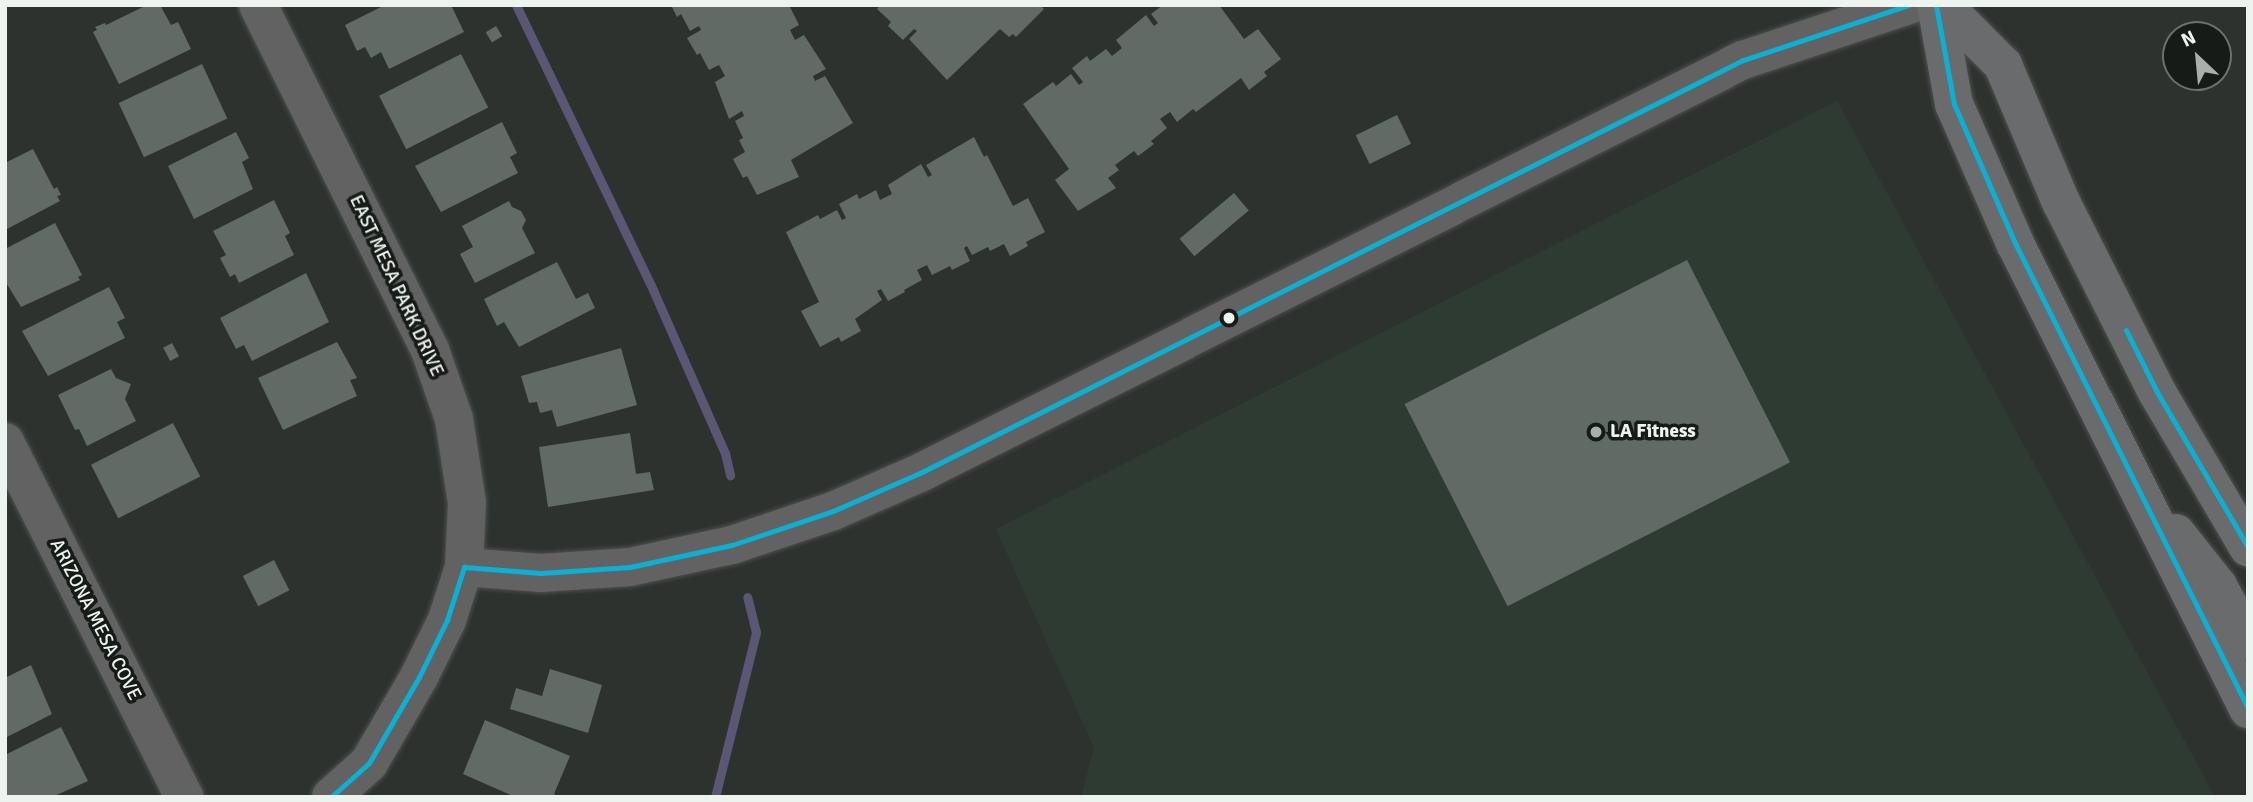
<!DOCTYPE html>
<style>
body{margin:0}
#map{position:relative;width:2253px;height:802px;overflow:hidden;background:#2e322f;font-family:Signika,sans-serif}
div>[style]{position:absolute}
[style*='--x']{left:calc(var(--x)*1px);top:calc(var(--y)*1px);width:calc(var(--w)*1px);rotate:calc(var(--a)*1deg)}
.built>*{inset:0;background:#2e3b32}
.stream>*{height:9px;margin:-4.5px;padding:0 4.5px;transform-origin:4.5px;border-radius:4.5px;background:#5a5674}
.building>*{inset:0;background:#616a64;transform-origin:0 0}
.roads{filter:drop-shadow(0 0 2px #4d504e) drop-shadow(0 0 2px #4d504e)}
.minor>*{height:38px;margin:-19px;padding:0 19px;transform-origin:19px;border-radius:19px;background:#626263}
.major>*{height:38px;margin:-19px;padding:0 19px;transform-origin:19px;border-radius:19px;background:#6a6b6c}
.bus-1>*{height:5px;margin:-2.5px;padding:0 2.5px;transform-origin:2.5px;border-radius:2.5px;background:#0dafd3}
.dots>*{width:19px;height:19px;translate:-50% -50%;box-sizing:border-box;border:4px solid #171b18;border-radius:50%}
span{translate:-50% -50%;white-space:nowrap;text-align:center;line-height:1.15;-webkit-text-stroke:7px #171b18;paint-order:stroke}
.street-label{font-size:19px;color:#edf3ee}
.poi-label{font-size:19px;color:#edf3ee;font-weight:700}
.left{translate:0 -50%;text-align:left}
.frame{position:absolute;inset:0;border:7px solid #edf3ee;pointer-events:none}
.north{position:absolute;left:2162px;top:21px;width:70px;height:70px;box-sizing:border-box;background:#171b18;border:2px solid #6d716e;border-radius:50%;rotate:334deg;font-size:19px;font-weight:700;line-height:28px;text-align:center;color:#edf3ee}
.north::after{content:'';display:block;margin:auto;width:24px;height:32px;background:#aaafab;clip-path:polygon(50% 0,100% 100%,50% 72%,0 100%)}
</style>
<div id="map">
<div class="built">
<i style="clip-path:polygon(1837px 101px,2215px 797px,1081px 797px,1094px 748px,996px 529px)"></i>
</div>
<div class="stream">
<i style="--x:516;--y:5;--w:316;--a:64.3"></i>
<i style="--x:653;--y:290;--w:178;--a:66.2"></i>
<i style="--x:725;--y:453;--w:23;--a:77"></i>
<i style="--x:715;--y:797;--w:170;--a:-76"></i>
<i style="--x:756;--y:632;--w:36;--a:-104"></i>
</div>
<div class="building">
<i style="clip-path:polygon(147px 5px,160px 5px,171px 25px,178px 22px,191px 49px,119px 84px,93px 32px,97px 30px,95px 27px,105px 23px,106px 25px)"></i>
<i style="clip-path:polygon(385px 5px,451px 5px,464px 32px,389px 69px,381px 52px,371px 58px,365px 47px,357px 51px,345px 25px)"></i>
<i style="clip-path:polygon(671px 5px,794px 5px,790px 7px,799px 25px,790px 30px,795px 40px,804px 35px,826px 69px,813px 76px,815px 81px,825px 76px,853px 123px,791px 160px,799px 177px,757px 195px,747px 176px,743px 178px,733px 159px,745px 152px,739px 140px,743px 138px,735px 121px,744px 116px,742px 111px,729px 119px,715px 82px,725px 76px,719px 65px,709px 70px,700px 53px,697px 55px,687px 38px,701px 30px,699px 26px,690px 31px,681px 14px,677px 17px)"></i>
<i style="clip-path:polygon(880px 5px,1040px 5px,1044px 9px,1016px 37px,1013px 34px,1009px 37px,1000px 29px,947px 80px,909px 39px,917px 31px,914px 29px,903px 40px,888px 26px,891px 22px,877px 9px)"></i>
<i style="clip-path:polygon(1163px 5px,1219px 5px,1244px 39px,1258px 29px,1281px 59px,1264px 72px,1267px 76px,1249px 90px,1241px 78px,1196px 112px,1193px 109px,1177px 122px,1170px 112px,1160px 119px,1167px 128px,1151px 141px,1154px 144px,1138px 156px,1134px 151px,1115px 165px,1119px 170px,1108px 178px,1116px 188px,1078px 211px,1055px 180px,1069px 169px,1023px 104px,1053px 82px,1056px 86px,1071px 74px,1079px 85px,1083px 82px,1072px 68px,1087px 56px,1090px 61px,1106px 49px,1112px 56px,1122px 48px,1116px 40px,1146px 15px,1154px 26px,1158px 23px,1151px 14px)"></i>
<i style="left:496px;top:26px;width:12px;height:12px;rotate:59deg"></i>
<i style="left:461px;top:54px;width:60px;height:92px;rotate:63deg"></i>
<i style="left:202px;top:64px;width:60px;height:92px;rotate:65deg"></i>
<i style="left:1397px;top:115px;width:32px;height:46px;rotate:64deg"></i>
<i style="clip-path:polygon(502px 122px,517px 153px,510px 157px,518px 173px,441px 212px,415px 166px)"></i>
<i style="clip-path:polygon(236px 132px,249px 158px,242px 162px,253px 189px,194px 219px,168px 166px)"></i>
<i style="clip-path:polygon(974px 137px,984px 157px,987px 155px,1013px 206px,1028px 198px,1045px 232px,1026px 242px,1028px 246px,1010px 256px,1004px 244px,990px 251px,988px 247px,972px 255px,967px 246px,964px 248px,970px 261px,952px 270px,950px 266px,932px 275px,927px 265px,917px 270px,922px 280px,904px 290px,905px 292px,888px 301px,881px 289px,877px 291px,882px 300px,855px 319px,861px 331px,841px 342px,839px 337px,820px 347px,801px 311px,819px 302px,786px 232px,818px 215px,820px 219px,837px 210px,842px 220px,846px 218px,839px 204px,857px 194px,859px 199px,876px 190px,880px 200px,892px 194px,888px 185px,921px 164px,928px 177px,932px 175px,926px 165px)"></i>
<i style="clip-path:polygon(33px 149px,54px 189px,57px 187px,61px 195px,57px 196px,60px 201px,5px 230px,5px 163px)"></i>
<i style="left:1234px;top:193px;width:23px;height:71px;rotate:50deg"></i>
<i style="clip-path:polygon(274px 200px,290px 233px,285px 236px,294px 255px,239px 283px,235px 274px,230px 277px,220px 258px,226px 255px,213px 231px)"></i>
<i style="clip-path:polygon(509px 201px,512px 207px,521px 211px,526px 220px,522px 228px,535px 253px,475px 283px,460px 254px,473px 247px,462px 226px)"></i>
<i style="clip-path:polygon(55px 223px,82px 275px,78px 277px,80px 280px,21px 307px,5px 281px,5px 249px)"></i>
<i style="left:1687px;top:260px;width:227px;height:317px;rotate:63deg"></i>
<i style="clip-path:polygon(557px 262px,576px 299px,588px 293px,595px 308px,519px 347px,504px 322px,497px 326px,484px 299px)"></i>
<i style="clip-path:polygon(306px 273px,329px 322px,252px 361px,244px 345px,236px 349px,220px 318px)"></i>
<i style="clip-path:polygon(109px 287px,125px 318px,117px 322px,125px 338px,48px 376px,22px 331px)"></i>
<i style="clip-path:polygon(337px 342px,357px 378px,350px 380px,357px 396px,283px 430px,258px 378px)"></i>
<i style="left:172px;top:343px;width:15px;height:10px;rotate:62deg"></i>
<i style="clip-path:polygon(621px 348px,637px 405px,557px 427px,552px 410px,540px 413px,537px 402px,529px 403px,521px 376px)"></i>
<i style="clip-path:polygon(111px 369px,116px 378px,131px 384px,125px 399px,136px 421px,87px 446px,79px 429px,75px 430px,58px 395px)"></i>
<i style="left:173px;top:423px;width:60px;height:92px;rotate:63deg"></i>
<i style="clip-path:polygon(630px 433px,636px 474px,650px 472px,654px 490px,548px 507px,539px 447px)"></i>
<i style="left:274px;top:560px;width:34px;height:35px;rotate:63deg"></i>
<i style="clip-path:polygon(31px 665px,52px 714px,5px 738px,5px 678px)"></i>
<i style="clip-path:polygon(550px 669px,602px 685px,588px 733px,510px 709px,516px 688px,542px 696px)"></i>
<i style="clip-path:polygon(485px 720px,570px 756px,554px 794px,560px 797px,515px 797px,463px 774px)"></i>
<i style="clip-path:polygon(61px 727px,88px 781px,52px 797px,5px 797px,5px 755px)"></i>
</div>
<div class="roads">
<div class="minor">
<i style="--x:258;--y:5;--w:385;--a:63.5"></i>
<i style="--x:430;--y:350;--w:73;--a:70.8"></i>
<i style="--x:454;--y:419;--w:85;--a:81.2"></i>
<i style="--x:467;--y:503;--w:64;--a:92.7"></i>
<i style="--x:464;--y:567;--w:56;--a:107.8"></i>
<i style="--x:447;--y:620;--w:64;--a:116.2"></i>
<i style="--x:419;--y:677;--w:99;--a:120.2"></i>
<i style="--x:369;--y:763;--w:51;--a:138.2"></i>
<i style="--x:5;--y:442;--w:398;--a:63.2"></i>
<i style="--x:464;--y:567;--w:77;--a:4.5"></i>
<i style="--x:541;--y:573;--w:89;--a:-3.9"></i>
<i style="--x:630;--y:567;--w:104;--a:-12.2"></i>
<i style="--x:732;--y:545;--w:107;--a:-18.6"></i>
<i style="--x:833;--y:511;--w:99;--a:-23.7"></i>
<i style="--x:924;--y:471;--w:916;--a:-26.65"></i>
<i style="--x:1743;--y:60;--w:175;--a:-18.3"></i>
</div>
<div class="major">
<i style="--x:1936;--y:5;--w:101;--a:79.7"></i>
<i style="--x:1954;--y:104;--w:154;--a:66.3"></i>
<i style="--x:2016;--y:245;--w:519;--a:63.43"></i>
<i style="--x:1943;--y:5;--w:85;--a:45"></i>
<i style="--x:2003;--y:65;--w:149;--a:67.1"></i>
<i style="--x:2061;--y:202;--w:213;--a:63.2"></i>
<i style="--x:2157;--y:392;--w:180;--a:59.6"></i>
<i style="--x:2176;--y:533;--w:68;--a:51.6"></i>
<i style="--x:2218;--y:586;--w:63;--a:61.4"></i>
</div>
</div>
<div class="bus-1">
<i style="--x:1936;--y:5;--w:101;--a:79.7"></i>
<i style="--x:1954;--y:104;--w:154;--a:66.3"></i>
<i style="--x:2016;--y:245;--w:518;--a:63.39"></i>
<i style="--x:2126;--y:330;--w:69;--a:63.4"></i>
<i style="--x:2157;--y:392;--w:180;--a:59.6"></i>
<i style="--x:464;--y:567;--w:77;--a:4.5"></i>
<i style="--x:541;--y:573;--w:89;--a:-3.9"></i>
<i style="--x:630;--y:567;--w:104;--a:-12.2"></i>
<i style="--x:732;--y:545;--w:107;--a:-18.6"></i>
<i style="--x:833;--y:511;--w:99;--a:-23.7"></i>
<i style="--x:924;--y:471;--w:916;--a:-26.65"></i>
<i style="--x:1743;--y:60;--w:174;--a:-18.4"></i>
<i style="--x:331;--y:797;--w:51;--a:-41.8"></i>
<i style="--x:369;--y:763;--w:99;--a:-59.8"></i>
<i style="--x:419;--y:677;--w:64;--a:-63.8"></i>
<i style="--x:447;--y:620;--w:56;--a:-72.2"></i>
</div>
<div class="dots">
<i style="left:1229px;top:318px;background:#edf3ee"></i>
<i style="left:1596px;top:432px;background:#aaafab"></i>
</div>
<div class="street-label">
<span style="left:396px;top:286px;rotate:65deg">EAST MESA PARK DRIVE</span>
<span style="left:95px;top:620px;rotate:63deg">ARIZONA MESA COVE</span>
</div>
<div class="poi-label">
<span class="left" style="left:1610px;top:432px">LA Fitness</span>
</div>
<div class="frame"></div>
<div class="north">N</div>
</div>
